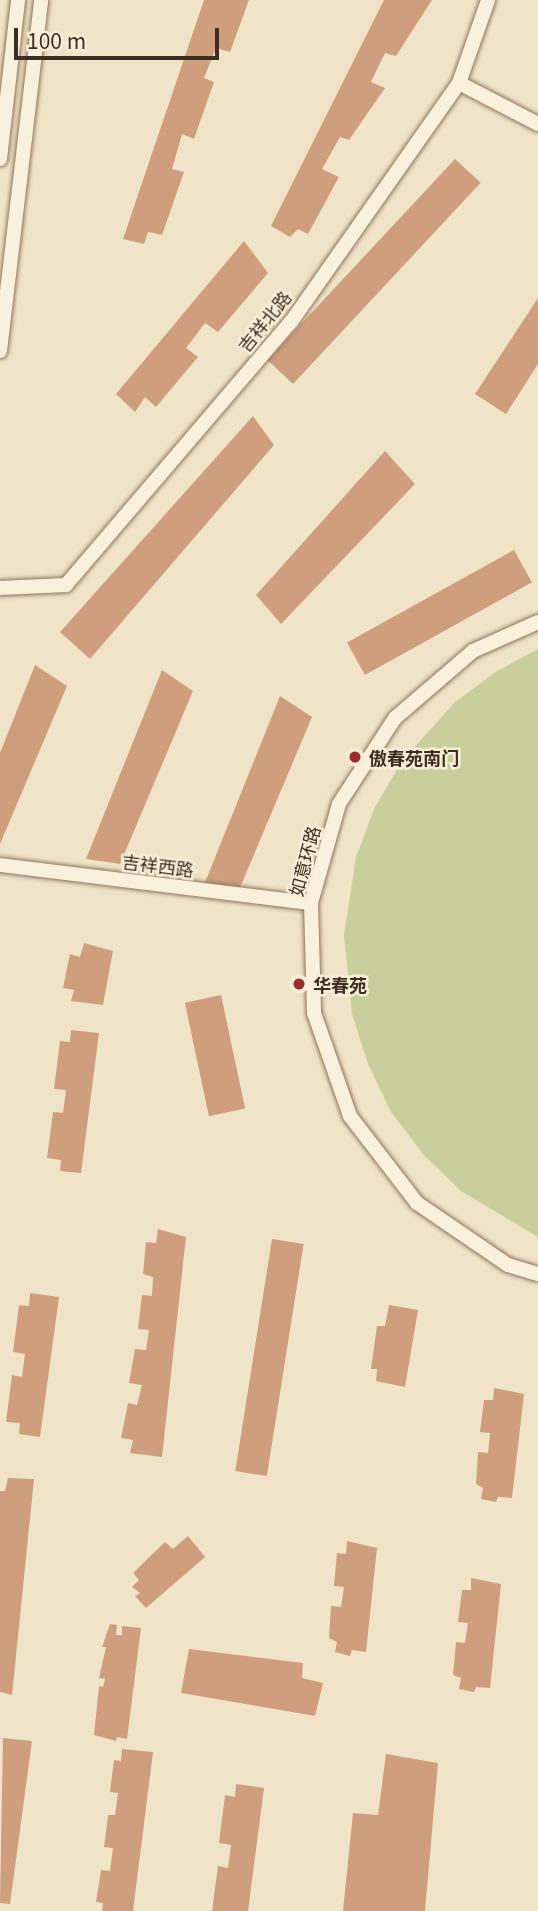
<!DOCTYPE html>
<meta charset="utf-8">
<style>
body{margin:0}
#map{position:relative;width:538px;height:1911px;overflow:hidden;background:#f0e4c8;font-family:Georgia,"Noto Sans SC",serif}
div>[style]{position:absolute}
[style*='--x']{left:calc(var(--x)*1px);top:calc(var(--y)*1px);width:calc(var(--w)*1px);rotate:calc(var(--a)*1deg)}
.green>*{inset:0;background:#c9cf9b}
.building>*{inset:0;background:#cf9f7d;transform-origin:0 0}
.roads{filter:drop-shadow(0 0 2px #8d765c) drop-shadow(0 0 2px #8d765c)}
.minor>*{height:14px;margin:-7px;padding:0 7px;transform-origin:7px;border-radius:7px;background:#faf1dc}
.dots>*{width:19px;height:19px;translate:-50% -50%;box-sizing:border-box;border:4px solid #f7eed8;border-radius:50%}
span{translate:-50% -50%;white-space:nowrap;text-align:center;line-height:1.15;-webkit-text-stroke:5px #f7eed8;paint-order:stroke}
.street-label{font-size:18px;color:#3d2e20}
.poi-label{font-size:18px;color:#3d2e20;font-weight:700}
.left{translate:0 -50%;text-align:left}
.scale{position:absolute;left:14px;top:28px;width:205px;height:32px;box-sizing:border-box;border:4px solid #3d2e20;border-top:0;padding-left:9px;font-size:21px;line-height:24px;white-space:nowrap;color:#3d2e20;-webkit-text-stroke:5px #f7eed8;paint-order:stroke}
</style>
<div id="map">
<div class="green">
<i style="clip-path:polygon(538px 649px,538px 1237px,461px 1191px,423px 1154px,391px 1112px,368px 1064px,352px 1014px,344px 935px,356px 857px,375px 807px,402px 761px,455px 702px,497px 671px)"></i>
</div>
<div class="building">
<i style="clip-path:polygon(204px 0,249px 0,230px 52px,216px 48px,204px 78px,214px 82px,194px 139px,182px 134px,172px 169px,184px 172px,162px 235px,148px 232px,144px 244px,123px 239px)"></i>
<i style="clip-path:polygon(384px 0,432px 0,396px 56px,385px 53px,371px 82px,385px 88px,349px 140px,340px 137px,322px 169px,339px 177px,308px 234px,298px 229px,290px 237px,271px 226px)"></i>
<i style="left:455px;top:159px;width:35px;height:275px;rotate:43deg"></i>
<i style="clip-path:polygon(244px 241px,268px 273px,218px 332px,205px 323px,186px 348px,198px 357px,156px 407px,145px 397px,135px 412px,116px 394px)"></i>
<i style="clip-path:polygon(538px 298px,538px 364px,506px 414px,475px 394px)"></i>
<i style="clip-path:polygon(253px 416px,274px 445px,90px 659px,60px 632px)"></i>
<i style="clip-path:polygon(385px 451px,415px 484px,281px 624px,256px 595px)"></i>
<i style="left:514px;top:550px;width:37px;height:191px;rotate:61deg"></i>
<i style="clip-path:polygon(35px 665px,67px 686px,0 844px,0 753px)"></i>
<i style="clip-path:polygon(162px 670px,193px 691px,120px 864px,86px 859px)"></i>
<i style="clip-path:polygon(280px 696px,312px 717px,239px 890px,204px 885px)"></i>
<i style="clip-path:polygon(84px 943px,113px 951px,103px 1005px,71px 1001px,74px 990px,63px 988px,70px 954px,80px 957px)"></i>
<i style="left:221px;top:995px;width:116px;height:37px;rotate:78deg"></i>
<i style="clip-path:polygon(71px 1030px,99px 1033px,81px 1173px,60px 1171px,61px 1160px,47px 1158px,53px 1112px,63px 1113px,66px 1090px,54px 1089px,60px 1041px,70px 1042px)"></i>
<i style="clip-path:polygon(158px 1229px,186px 1237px,162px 1457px,130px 1453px,133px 1440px,121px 1438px,128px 1403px,137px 1405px,142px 1385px,129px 1383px,135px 1349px,146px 1350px,149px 1330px,138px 1329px,142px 1295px,152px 1296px,153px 1277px,143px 1274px,146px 1242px,156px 1243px)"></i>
<i style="left:272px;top:1239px;width:32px;height:235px;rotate:9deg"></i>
<i style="clip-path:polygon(30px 1293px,59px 1297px,40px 1437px,19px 1434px,20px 1423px,6px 1422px,12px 1375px,22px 1377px,25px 1354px,13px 1352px,19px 1305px,29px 1306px)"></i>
<i style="clip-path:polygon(389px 1305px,418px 1310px,405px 1387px,376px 1381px,377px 1369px,371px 1369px,377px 1326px,385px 1326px)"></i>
<i style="clip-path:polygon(494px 1388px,524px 1394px,512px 1498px,498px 1497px,496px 1502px,481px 1499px,483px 1488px,476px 1484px,478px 1452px,488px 1453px,490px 1433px,480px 1432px,484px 1400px,493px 1400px)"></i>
<i style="clip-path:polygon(8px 1478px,34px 1479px,12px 1695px,0 1692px,0 1491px,5px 1491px)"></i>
<i style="clip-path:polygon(188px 1536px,205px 1557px,146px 1608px,135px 1596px,140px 1593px,132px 1587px,139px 1580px,133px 1573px,165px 1542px,173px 1549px)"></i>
<i style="clip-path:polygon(347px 1541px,377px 1548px,366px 1652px,352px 1650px,350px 1656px,335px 1652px,337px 1642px,329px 1638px,331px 1606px,341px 1607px,344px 1587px,334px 1586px,337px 1553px,346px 1554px)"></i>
<i style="clip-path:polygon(471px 1578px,501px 1584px,490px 1688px,476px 1687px,474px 1692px,459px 1689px,461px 1678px,453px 1675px,456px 1642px,465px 1643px,468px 1623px,458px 1622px,462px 1590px,471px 1590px)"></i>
<i style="clip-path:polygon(110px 1624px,117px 1625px,116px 1635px,122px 1635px,122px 1626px,141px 1628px,127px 1739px,117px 1737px,116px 1741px,94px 1735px,99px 1686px,103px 1687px,105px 1679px,99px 1678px,106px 1647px,102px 1647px)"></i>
<i style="clip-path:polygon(189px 1649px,303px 1663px,302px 1678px,323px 1683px,315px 1716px,181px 1693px)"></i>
<i style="clip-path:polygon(3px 1738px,32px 1741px,10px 1904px,0 1903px)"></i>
<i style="clip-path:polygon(122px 1749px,153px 1752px,133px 1911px,102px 1911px,103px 1903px,96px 1902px,101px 1870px,110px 1871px,113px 1848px,104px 1847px,108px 1815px,115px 1815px,118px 1793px,110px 1792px,114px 1760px,121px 1761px)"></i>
<i style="clip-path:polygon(386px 1754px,438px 1763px,425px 1911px,343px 1911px,353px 1813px,378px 1815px)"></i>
<i style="clip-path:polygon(236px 1784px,264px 1788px,248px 1911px,212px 1911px,218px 1866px,228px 1868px,231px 1845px,219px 1843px,225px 1795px,235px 1797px)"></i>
</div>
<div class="roads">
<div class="minor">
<i style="--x:459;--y:83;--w:89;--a:27.4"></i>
<i style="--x:0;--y:159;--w:160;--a:-83.5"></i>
<i style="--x:0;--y:351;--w:353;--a:-83.3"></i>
<i style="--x:0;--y:588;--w:66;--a:-2.6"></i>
<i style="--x:66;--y:585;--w:346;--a:-49.5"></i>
<i style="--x:291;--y:322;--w:292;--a:-54.9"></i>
<i style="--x:459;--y:83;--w:88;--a:-70.7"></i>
<i style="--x:538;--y:622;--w:71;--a:156"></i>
<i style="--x:473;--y:651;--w:103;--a:139.3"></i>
<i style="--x:395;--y:718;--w:103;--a:123.1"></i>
<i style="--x:339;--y:804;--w:103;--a:105.8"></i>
<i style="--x:311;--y:903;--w:110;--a:88.4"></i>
<i style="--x:314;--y:1013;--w:109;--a:70.7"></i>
<i style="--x:350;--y:1116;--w:110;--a:52.4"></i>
<i style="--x:417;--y:1203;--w:110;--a:34.3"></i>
<i style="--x:508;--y:1265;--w:31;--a:17"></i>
<i style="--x:0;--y:865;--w:313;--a:7"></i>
</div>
</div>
<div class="dots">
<i style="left:355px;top:757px;background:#9e2a2b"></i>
<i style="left:299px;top:984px;background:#9e2a2b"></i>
</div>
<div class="street-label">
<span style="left:264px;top:321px;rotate:-51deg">吉祥北路</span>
<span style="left:304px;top:861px;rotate:-75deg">如意环路</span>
<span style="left:158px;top:865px;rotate:7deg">吉祥西路</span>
</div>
<div class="poi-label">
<span class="left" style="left:369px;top:757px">傲春苑南门</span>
<span class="left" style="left:313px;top:984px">华春苑</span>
</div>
<div class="scale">100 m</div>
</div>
